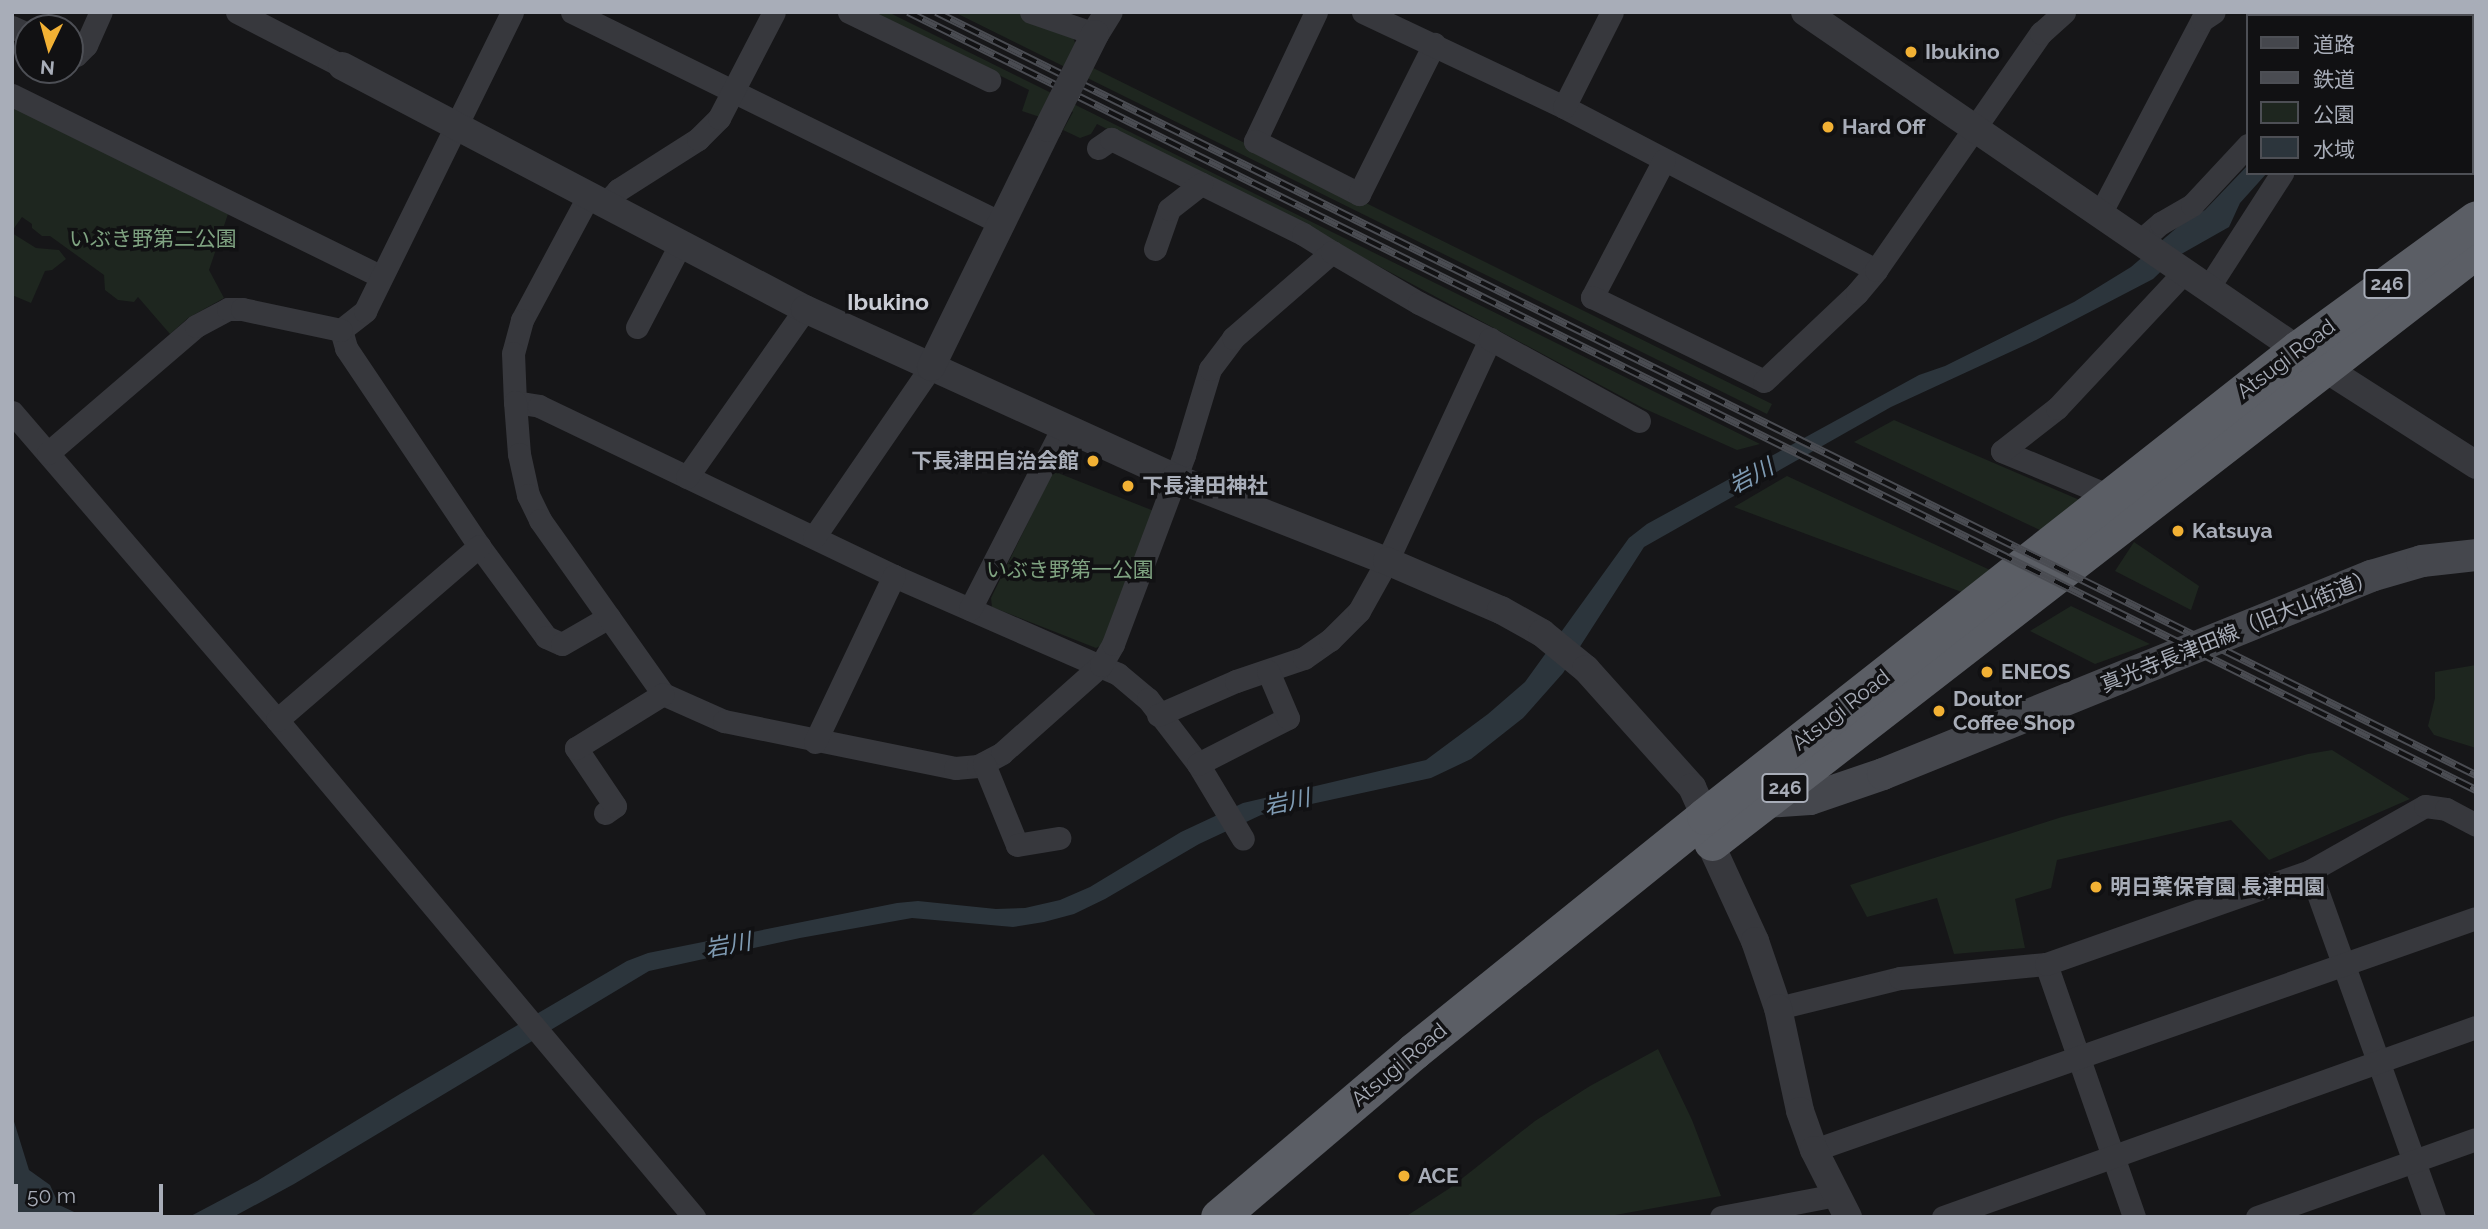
<!DOCTYPE html>
<meta charset="utf-8">
<style>
body{margin:0}
#map{position:relative;width:2488px;height:1229px;overflow:hidden;background:#161618;font-family:Raleway,"Noto Sans JP",sans-serif}
div>[style]{position:absolute}
[style*='--x']{left:calc(var(--x)*1px);top:calc(var(--y)*1px);width:calc(var(--w)*1px);rotate:calc(var(--a)*1deg)}
.green>*{inset:0;background:#1e261f}
.water>*{inset:0;background:#2c353c}
.minor>*{height:23px;margin:-11.5px;padding:0 11.5px;transform-origin:11.5px;border-radius:11.5px;background:#37383d}
.tertiary>*{height:28px;margin:-14px;padding:0 14px;transform-origin:14px;border-radius:14px;background:#37383d}
.secondary>*{height:32px;margin:-16px;padding:0 16px;transform-origin:16px;border-radius:16px;background:#45474d}
.trunk>*{height:37px;margin:-18.5px;padding:0 18.5px;transform-origin:18.5px;border-radius:18.5px;background:#5b5e65}
.rail>*{height:8px;margin-top:-4px;transform-origin:0;background:repeating-linear-gradient(90deg,#111113 0 16px,#4a4c52 0 32px);box-sizing:border-box;border-block:2px solid #4a4c52}
.tertiary-bridge>*{height:28px;margin:-14px;padding:0 14px;transform-origin:14px;border-radius:14px;background:#37383d}
.dots>*{width:19px;height:19px;translate:-50% -50%;box-sizing:border-box;border:4px solid #111113;border-radius:50%}
span{translate:-50% -50%;white-space:nowrap;text-align:center;line-height:1.15;-webkit-text-stroke:7px #111113;paint-order:stroke}
.shield-label span{padding:2px 5px;background:#111113;border:2px solid;border-radius:5px;-webkit-text-stroke-width:0}
.shield-label{font-size:19px;color:#a8adb8;font-weight:700}
.poi-label{font-size:21px;color:#a8adb8;font-weight:700}
.left{translate:0 -50%;text-align:left}
.right{translate:-100% -50%;text-align:right}
.park-label{font-size:21px;color:#7fa381}
.street-label{font-size:21px;color:#a8adb8}
.neighbourhood-label{font-size:23px;color:#c9ccd4;font-weight:700}
.water-label{font-size:23px;color:#7f9bb3;font-style:italic}
.frame{position:absolute;inset:0;border:14px solid #a8adb8;pointer-events:none}
.legend{position:absolute;left:2246px;top:14px;width:228px;height:161px;box-sizing:border-box;background:#111113;border:2px solid #4d4f55;margin:0;padding:9px 12px;list-style:none;font-size:21px;color:#a8adb8}
.legend li{display:flex;align-items:center;gap:14px;height:35px}
.legend b{width:35px;border:2px solid #4d4f55}
.north{position:absolute;left:14px;top:14px;width:70px;height:70px;box-sizing:border-box;background:#111113;border:2px solid #4d4f55;border-radius:50%;rotate:185deg;font-size:19px;font-weight:700;line-height:28px;text-align:center;color:#a8adb8}
.north::after{content:'';display:block;margin:auto;width:24px;height:32px;background:#f2b134;clip-path:polygon(50% 0,100% 100%,50% 72%,0 100%)}
.scale{position:absolute;left:14px;top:1184px;width:149px;height:32px;box-sizing:border-box;border:4px solid #a8adb8;border-top:0;padding-left:9px;font-size:21px;line-height:24px;white-space:nowrap;color:#a8adb8;-webkit-text-stroke:5px #111113;paint-order:stroke}
</style>
<div id="map">
<div class="green">
<i style="clip-path:polygon(871px 12px,888px 12px,1760px 444px,1737px 450px,1643px 408px,1345px 248px,1097px 124px,1091px 134px,1080px 138px,1063px 130px,1073px 112px,1049px 100px,1040px 117px,1022px 111px,1029px 90px)"></i>
<i style="clip-path:polygon(954px 12px,1021px 12px,1072px 35px,1076px 45px,1069px 56px,1772px 404px,1767px 414px)"></i>
<i style="clip-path:polygon(12px 106px,228px 214px,209px 270px,224px 298px,188px 318px,170px 334px,138px 297px,134px 302px,118px 300px,105px 290px,104px 275px,50px 236px,42px 236px,32px 228px,32px 224px,22px 217px,12px 231px)"></i>
<i style="clip-path:polygon(12px 233px,36px 248px,59px 250px,66px 259px,52px 270px,45px 271px,31px 303px,12px 295px)"></i>
<i style="clip-path:polygon(1894px 420px,2082px 501px,2044px 532px,1854px 442px)"></i>
<i style="clip-path:polygon(1053px 471px,1154px 511px,1106px 643px,1096px 648px,992px 607px,991px 598px)"></i>
<i style="clip-path:polygon(1787px 476px,1990px 570px,1967px 594px,1734px 507px)"></i>
<i style="clip-path:polygon(2134px 542px,2199px 586px,2191px 610px,2115px 571px)"></i>
<i style="clip-path:polygon(2071px 606px,2150px 644px,2095px 664px,2030px 631px)"></i>
<i style="clip-path:polygon(2476px 665px,2476px 748px,2434px 735px,2428px 726px,2435px 698px,2435px 672px)"></i>
<i style="clip-path:polygon(2332px 750px,2410px 799px,2269px 860px,2231px 820px,2057px 860px,2051px 888px,2015px 899px,2025px 948px,1954px 954px,1937px 898px,1867px 917px,1850px 885px,2062px 817px,2308px 754px)"></i>
<i style="clip-path:polygon(1658px 1049px,1692px 1120px,1721px 1196px,1604px 1217px,1405px 1217px,1450px 1188px,1535px 1121px,1590px 1086px)"></i>
<i style="clip-path:polygon(1043px 1154px,1097px 1217px,969px 1217px)"></i>
</div>
<div class="water">
<i style="clip-path:polygon(2248px 165px,2248px 173px,2267px 173px,2240px 203px,2229px 227px,2176px 257px,2153px 279px,2036px 340px,1891px 407px,1644px 547px,1563px 673px,1523px 718px,1471px 759px,1431px 778px,1261px 815px,1199px 844px,1105px 899px,1074px 914px,1044px 922px,1013px 927px,912px 918px,800px 938px,649px 971px,294px 1184px,233px 1217px,189px 1217px,257px 1181px,400px 1094px,627px 961px,648px 953px,897px 903px,918px 901px,996px 909px,1025px 908px,1060px 900px,1090px 887px,1181px 832px,1243px 803px,1426px 760px,1488px 714px,1525px 682px,1629px 538px,1647px 524px,1919px 375px,1945px 366px,2074px 302px,2131px 267px,2180px 225px,2205px 210px)"></i>
<i style="clip-path:polygon(12px 1115px,29px 1170px,50px 1185px,59px 1205px,85px 1217px,12px 1217px)"></i>
</div>
<div class="minor">
<i style="--x:237;--y:12;--w:118;--a:27.2"></i>
<i style="--x:572;--y:12;--w:480;--a:26.2"></i>
<i style="--x:849;--y:12;--w:156;--a:25.9"></i>
<i style="--x:1031;--y:12;--w:68;--a:19"></i>
<i style="--x:1316;--y:12;--w:143;--a:115.3"></i>
<i style="--x:1255;--y:141;--w:117;--a:27"></i>
<i style="--x:1359;--y:194;--w:168;--a:-63.4"></i>
<i style="--x:1363;--y:12;--w:222;--a:25.3"></i>
<i style="--x:1564;--y:107;--w:352;--a:27.6"></i>
<i style="--x:2367;--y:16;--w:7;--a:-34"></i>
<i style="--x:2439;--y:16;--w:6;--a:-39"></i>
<i style="--x:12;--y:27;--w:17;--a:24"></i>
<i style="--x:70;--y:53;--w:6;--a:18"></i>
<i style="--x:76;--y:55;--w:14;--a:-45"></i>
<i style="--x:86;--y:45;--w:36;--a:-66"></i>
<i style="--x:12;--y:95;--w:410;--a:26.2"></i>
<i style="--x:1564;--y:107;--w:106;--a:-63.2"></i>
<i style="--x:1098;--y:148;--w:16;--a:-35"></i>
<i style="--x:1111;--y:139;--w:214;--a:26.3"></i>
<i style="--x:1303;--y:234;--w:34;--a:32"></i>
<i style="--x:1664;--y:160;--w:155;--a:117.7"></i>
<i style="--x:1592;--y:297;--w:191;--a:26"></i>
<i style="--x:1764;--y:381;--w:128;--a:-43.4"></i>
<i style="--x:1857;--y:293;--w:30;--a:-50"></i>
<i style="--x:1876;--y:270;--w:289;--a:-55.2"></i>
<i style="--x:2041;--y:33;--w:31;--a:-42"></i>
<i style="--x:589;--y:195;--w:142;--a:118.2"></i>
<i style="--x:522;--y:320;--w:34;--a:105"></i>
<i style="--x:513;--y:353;--w:49;--a:87.7"></i>
<i style="--x:515;--y:402;--w:24;--a:9"></i>
<i style="--x:539;--y:406;--w:394;--a:25.6"></i>
<i style="--x:894;--y:576;--w:244;--a:23.6"></i>
<i style="--x:1118;--y:674;--w:39;--a:40"></i>
<i style="--x:1148;--y:699;--w:82;--a:52.4"></i>
<i style="--x:1198;--y:764;--w:87;--a:59"></i>
<i style="--x:606;--y:203;--w:18;--a:-47"></i>
<i style="--x:618;--y:190;--w:95;--a:-32.5"></i>
<i style="--x:698;--y:139;--w:30;--a:-45"></i>
<i style="--x:719;--y:118;--w:119;--a:-62.6"></i>
<i style="--x:2100;--y:214;--w:219;--a:-62.3"></i>
<i style="--x:2202;--y:20;--w:14;--a:-34"></i>
<i style="--x:2140;--y:241;--w:28;--a:-41"></i>
<i style="--x:2161;--y:223;--w:36;--a:-30"></i>
<i style="--x:2192;--y:205;--w:82;--a:-47"></i>
<i style="--x:1155;--y:249;--w:42;--a:-70.7"></i>
<i style="--x:1169;--y:209;--w:41;--a:-38"></i>
<i style="--x:2208;--y:288;--w:137;--a:-57.2"></i>
<i style="--x:637;--y:327;--w:95;--a:-62.4"></i>
<i style="--x:341;--y:330;--w:19;--a:74"></i>
<i style="--x:346;--y:348;--w:239;--a:56.1"></i>
<i style="--x:479;--y:546;--w:113;--a:53.6"></i>
<i style="--x:546;--y:637;--w:17;--a:24"></i>
<i style="--x:562;--y:644;--w:54;--a:-29.9"></i>
<i style="--x:341;--y:330;--w:31;--a:-38"></i>
<i style="--x:365;--y:311;--w:333;--a:-63.8"></i>
<i style="--x:515;--y:402;--w:52;--a:85.6"></i>
<i style="--x:519;--y:454;--w:42;--a:77.6"></i>
<i style="--x:528;--y:495;--w:28;--a:64"></i>
<i style="--x:540;--y:520;--w:213;--a:54.7"></i>
<i style="--x:663;--y:694;--w:67;--a:23.9"></i>
<i style="--x:724;--y:721;--w:236;--a:11.5"></i>
<i style="--x:955;--y:768;--w:23;--a:-5"></i>
<i style="--x:978;--y:766;--w:27;--a:-28"></i>
<i style="--x:1002;--y:753;--w:132;--a:-41.6"></i>
<i style="--x:1101;--y:665;--w:24;--a:-60"></i>
<i style="--x:1113;--y:644;--w:202;--a:-69.4"></i>
<i style="--x:1184;--y:455;--w:90;--a:-73.2"></i>
<i style="--x:1210;--y:369;--w:39;--a:-53"></i>
<i style="--x:1233;--y:338;--w:131;--a:-41"></i>
<i style="--x:1332;--y:252;--w:101;--a:30.4"></i>
<i style="--x:1419;--y:303;--w:80;--a:26.9"></i>
<i style="--x:12;--y:412;--w:406;--a:49.3"></i>
<i style="--x:277;--y:720;--w:649;--a:50"></i>
<i style="--x:48;--y:453;--w:195;--a:-40.6"></i>
<i style="--x:196;--y:326;--w:36;--a:-28"></i>
<i style="--x:228;--y:309;--w:14;--a:0"></i>
<i style="--x:242;--y:309;--w:101;--a:12"></i>
<i style="--x:687;--y:477;--w:205;--a:-54.9"></i>
<i style="--x:2110;--y:496;--w:117;--a:-157.4"></i>
<i style="--x:2002;--y:451;--w:70;--a:-38"></i>
<i style="--x:2057;--y:408;--w:187;--a:-46.9"></i>
<i style="--x:814;--y:537;--w:206;--a:-55.5"></i>
<i style="--x:970;--y:609;--w:204;--a:-62.9"></i>
<i style="--x:1158;--y:715;--w:85;--a:-23.6"></i>
<i style="--x:1236;--y:681;--w:72;--a:-18.7"></i>
<i style="--x:1304;--y:658;--w:32;--a:-35"></i>
<i style="--x:1330;--y:640;--w:41;--a:-45"></i>
<i style="--x:1359;--y:611;--w:57;--a:-60.8"></i>
<i style="--x:1387;--y:561;--w:245;--a:-65.1"></i>
<i style="--x:1490;--y:339;--w:170;--a:28.8"></i>
<i style="--x:277;--y:720;--w:267;--a:-40.7"></i>
<i style="--x:815;--y:742;--w:184;--a:-64.6"></i>
<i style="--x:984;--y:764;--w:87;--a:67.8"></i>
<i style="--x:1017;--y:845;--w:43;--a:-9.5"></i>
<i style="--x:1198;--y:764;--w:101;--a:-27.1"></i>
<i style="--x:1288;--y:718;--w:51;--a:-113.1"></i>
<i style="--x:605;--y:813;--w:12;--a:-35"></i>
<i style="--x:615;--y:806;--w:70;--a:-123.9"></i>
<i style="--x:576;--y:748;--w:102;--a:-31.8"></i>
<i style="--x:2310;--y:871;--w:368;--a:70.3"></i>
<i style="--x:2046;--y:964;--w:268;--a:70.8"></i>
<i style="--x:1778;--y:1008;--w:126;--a:-13.8"></i>
<i style="--x:1900;--y:978;--w:147;--a:-5.5"></i>
<i style="--x:2046;--y:964;--w:280;--a:-19.4"></i>
<i style="--x:2310;--y:871;--w:132;--a:-29.5"></i>
<i style="--x:2425;--y:806;--w:21;--a:8"></i>
<i style="--x:2446;--y:809;--w:34;--a:28"></i>
<i style="--x:1814;--y:1150;--w:701;--a:-19.31"></i>
<i style="--x:1721;--y:1217;--w:117;--a:-10.8"></i>
<i style="--x:1943;--y:1217;--w:566;--a:-19.62"></i>
<i style="--x:2257;--y:1217;--w:232;--a:-19.6"></i>
</div>
<div class="tertiary">
<i style="--x:1805;--y:12;--w:628;--a:34.42"></i>
<i style="--x:2323;--y:367;--w:182;--a:32.6"></i>
<i style="--x:1095;--y:34;--w:26;--a:-58"></i>
<i style="--x:342;--y:66;--w:523;--a:27.69"></i>
<i style="--x:805;--y:309;--w:407;--a:24.5"></i>
<i style="--x:1175;--y:478;--w:228;--a:21.4"></i>
<i style="--x:1387;--y:561;--w:124;--a:23.3"></i>
<i style="--x:1501;--y:610;--w:47;--a:29.3"></i>
<i style="--x:1542;--y:633;--w:57;--a:39.3"></i>
<i style="--x:1586;--y:669;--w:159;--a:48.1"></i>
<i style="--x:1692;--y:787;--w:32;--a:66"></i>
<i style="--x:1705;--y:816;--w:27;--a:80"></i>
<i style="--x:1710;--y:843;--w:108;--a:65.3"></i>
<i style="--x:1755;--y:941;--w:71;--a:71.1"></i>
<i style="--x:1778;--y:1008;--w:105;--a:77.9"></i>
<i style="--x:1800;--y:1111;--w:41;--a:70.3"></i>
<i style="--x:1814;--y:1150;--w:75;--a:63.1"></i>
<i style="--x:931;--y:367;--w:266;--a:-63.9"></i>
</div>
<div class="secondary">
<i style="--x:1766;--y:802;--w:44;--a:-3.9"></i>
<i style="--x:1810;--y:799;--w:77;--a:-18.9"></i>
<i style="--x:1883;--y:774;--w:527;--a:-22.08"></i>
<i style="--x:2371;--y:576;--w:53;--a:-16.4"></i>
<i style="--x:2422;--y:561;--w:54;--a:-6.3"></i>
</div>
<div class="trunk">
<i style="--x:1712;--y:842;--w:967;--a:-37.77"></i>
<i style="--x:1219;--y:1217;--w:256;--a:-40.4"></i>
<i style="--x:1414;--y:1051;--w:374;--a:-38.9"></i>
<i style="--x:1705;--y:816;--w:755;--a:-38.22"></i>
<i style="--x:2298;--y:349;--w:220;--a:-36.1"></i>
</div>
<div class="rail">
<i style="--x:908;--y:12;--w:1750;--a:26.39"></i>
<i style="--x:936;--y:12;--w:1719;--a:26.36"></i>
</div>
<div class="tertiary-bridge">
<i style="--x:1048;--y:128;--w:105;--a:-63.4"></i>
</div>
<div class="dots">
<i style="left:1911px;top:52px;background:#f2b134"></i>
<i style="left:1828px;top:127px;background:#f2b134"></i>
<i style="left:1093px;top:461px;background:#f2b134"></i>
<i style="left:1128px;top:486px;background:#f2b134"></i>
<i style="left:2178px;top:531px;background:#f2b134"></i>
<i style="left:1987px;top:672px;background:#f2b134"></i>
<i style="left:1939px;top:711px;background:#f2b134"></i>
<i style="left:2096px;top:887px;background:#f2b134"></i>
<i style="left:1404px;top:1176px;background:#f2b134"></i>
</div>
<div class="shield-label">
<span style="left:2387px;top:284px">246</span>
<span style="left:1785px;top:788px">246</span>
</div>
<div class="poi-label">
<span class="left" style="left:1925px;top:52px">Ibukino</span>
<span class="left" style="left:1842px;top:127px">Hard Off</span>
<span class="right" style="left:1079px;top:461px">下長津田自治会館</span>
<span class="left" style="left:1142px;top:486px">下長津田神社</span>
<span class="left" style="left:2192px;top:531px">Katsuya</span>
<span class="left" style="left:2001px;top:672px">ENEOS</span>
<span class="left" style="left:1953px;top:711px">Doutor<br>Coffee Shop</span>
<span class="left" style="left:2110px;top:887px">明日葉保育園 長津田園</span>
<span class="left" style="left:1418px;top:1176px">ACE</span>
</div>
<div class="park-label">
<span style="left:153px;top:239px">いぶき野第二公園</span>
<span style="left:1070px;top:570px">いぶき野第一公園</span>
</div>
<div class="street-label">
<span style="left:2286px;top:359px;rotate:-37deg">Atsugi Road</span>
<span style="left:2238px;top:631px;rotate:-22deg">真光寺長津田線（旧大山街道）</span>
<span style="left:1841px;top:710px;rotate:-38deg">Atsugi Road</span>
<span style="left:1399px;top:1065px;rotate:-40deg">Atsugi Road</span>
</div>
<div class="neighbourhood-label">
<span style="left:888px;top:302px">Ibukino</span>
</div>
<div class="water-label">
<span style="left:1751px;top:476px;rotate:-28deg">岩川</span>
<span style="left:1287px;top:802px;rotate:-12deg">岩川</span>
<span style="left:728px;top:945px;rotate:-10deg">岩川</span>
</div>
<div class="frame"></div>
<ul class="legend">
<li><b style="height:9px;background:#45474d"></b>道路</li>
<li><b style="height:9px;background:#4a4c52"></b>鉄道</li>
<li><b style="height:19px;background:#1e261f"></b>公園</li>
<li><b style="height:19px;background:#2c353c"></b>水域</li>
</ul>
<div class="north">N</div>
<div class="scale">50 m</div>
</div>
